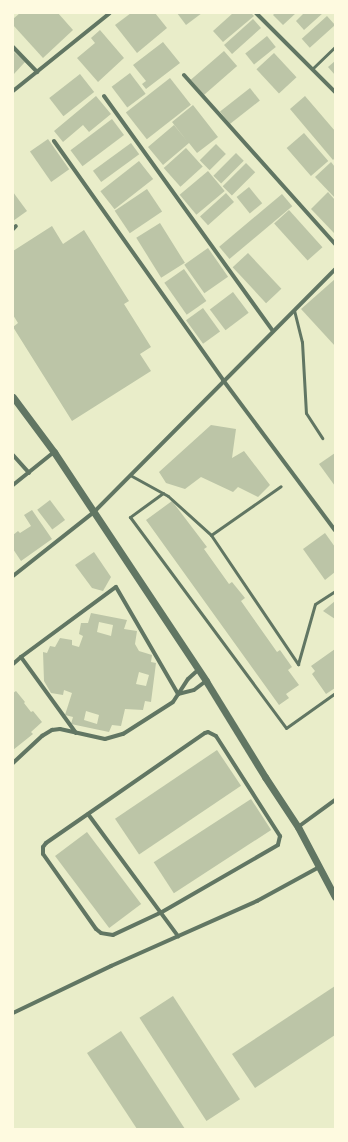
<!DOCTYPE html>
<style>
body{margin:0}
#map{position:relative;width:348px;height:1142px;overflow:hidden;background:#e9edc9;font-family:"Roboto Condensed",sans-serif}
div>[style]{position:absolute}
[style*='--x']{left:calc(var(--x)*1px);top:calc(var(--y)*1px);width:calc(var(--w)*1px);rotate:calc(var(--a)*1deg)}
.building>*{inset:0;background:#bcc5a7;transform-origin:0 0}
.service>*{height:3px;margin:-1.5px;padding:0 1.5px;transform-origin:1.5px;border-radius:1.5px;background:#617663}
.minor>*{height:4px;margin:-2px;padding:0 2px;transform-origin:2px;border-radius:2px;background:#617663}
.tertiary>*{height:7px;margin:-3.5px;padding:0 3.5px;transform-origin:3.5px;border-radius:3.5px;background:#617663}
span{translate:-50% -50%;white-space:nowrap;text-align:center;line-height:1.15;-webkit-text-stroke:3px #fefae0;paint-order:stroke}
.frame{position:absolute;inset:0;border:14px solid #fefae0;pointer-events:none}
</style>
<div id="map">
<div class="building">
<i style="clip-path:polygon(20px 13px,58px 13px,73px 30px,43px 58px,13px 25px,13px 19px)"></i>
<i style="clip-path:polygon(131px 13px,155px 13px,167px 28px,137px 53px,115px 25px)"></i>
<i style="clip-path:polygon(177px 13px,202px 13px,186px 25px)"></i>
<i style="clip-path:polygon(233px 13px,251px 13px,254px 16px,223px 42px,213px 31px)"></i>
<i style="clip-path:polygon(275px 13px,296px 13px,283px 25px,273px 15px)"></i>
<i style="clip-path:polygon(304px 13px,323px 13px,304px 30px,296px 21px)"></i>
<i style="left:327px;top:16px;width:12px;height:34px;rotate:48deg"></i>
<i style="left:253px;top:19px;width:12px;height:39px;rotate:48deg"></i>
<i style="clip-path:polygon(100px 30px,124px 58px,98px 82px,77px 58px,95px 43px,91px 38px)"></i>
<i style="left:267px;top:36px;width:14px;height:28px;rotate:51deg"></i>
<i style="clip-path:polygon(163px 42px,180px 63px,146px 89px,142px 84px,146px 81px,133px 65px)"></i>
<i style="clip-path:polygon(13px 51px,25px 62px,13px 75px)"></i>
<i style="left:224px;top:51px;width:20px;height:44px;rotate:49deg"></i>
<i style="left:274px;top:53px;width:33px;height:24px;rotate:47deg"></i>
<i style="clip-path:polygon(335px 61px,335px 75px,328px 67px)"></i>
<i style="left:130px;top:73px;width:26px;height:23px;rotate:53deg"></i>
<i style="left:80px;top:74px;width:23px;height:39px;rotate:52deg"></i>
<i style="left:170px;top:78px;width:34px;height:56px;rotate:52deg"></i>
<i style="left:250px;top:88px;width:16px;height:38px;rotate:52deg"></i>
<i style="clip-path:polygon(96px 96px,111px 114px,89px 132px,83px 125px,63px 142px,54px 131px)"></i>
<i style="clip-path:polygon(305px 96px,335px 131px,335px 158px,333px 160px,290px 109px)"></i>
<i style="clip-path:polygon(193px 105px,218px 137px,197px 153px,189px 143px,163px 165px,148px 147px,174px 125px,187px 141px,172px 122px)"></i>
<i style="left:112px;top:119px;width:20px;height:52px;rotate:53deg"></i>
<i style="left:304px;top:133px;width:37px;height:23px;rotate:49deg"></i>
<i style="left:48px;top:139px;width:37px;height:22px;rotate:55deg"></i>
<i style="left:131px;top:143px;width:14px;height:47px;rotate:54deg"></i>
<i style="left:216px;top:144px;width:14px;height:23px;rotate:45deg"></i>
<i style="left:186px;top:148px;width:25px;height:30px;rotate:48deg"></i>
<i style="left:236px;top:153px;width:11px;height:32px;rotate:45deg"></i>
<i style="left:139px;top:161px;width:23px;height:49px;rotate:52deg"></i>
<i style="clip-path:polygon(331px 162px,335px 167px,335px 198px,315px 177px)"></i>
<i style="left:246px;top:163px;width:13px;height:33px;rotate:45deg"></i>
<i style="left:208px;top:171px;width:26px;height:37px;rotate:50deg"></i>
<i style="left:249px;top:187px;width:21px;height:16px;rotate:51deg"></i>
<i style="left:147px;top:189px;width:27px;height:39px;rotate:56deg"></i>
<i style="clip-path:polygon(13px 192px,27px 211px,13px 221px)"></i>
<i style="clip-path:polygon(328px 192px,335px 200px,334px 233px,311px 209px)"></i>
<i style="left:226px;top:193px;width:12px;height:35px;rotate:48deg"></i>
<i style="left:282px;top:194px;width:16px;height:82px;rotate:50deg"></i>
<i style="left:289px;top:210px;width:50px;height:20px;rotate:48deg"></i>
<i style="left:160px;top:223px;width:47px;height:28px;rotate:58deg"></i>
<i style="clip-path:polygon(52px 226px,63px 244px,84px 230px,129px 301px,124px 304px,151px 347px,140px 354px,151px 371px,72px 421px,13px 327px,18px 323px,13px 315px,13px 251px)"></i>
<i style="left:208px;top:248px;width:35px;height:29px;rotate:55deg"></i>
<i style="left:248px;top:253px;width:49px;height:21px;rotate:47deg"></i>
<i style="left:184px;top:269px;width:39px;height:24px;rotate:55deg"></i>
<i style="clip-path:polygon(335px 279px,335px 346px,301px 309px)"></i>
<i style="left:233px;top:292px;width:26px;height:29px;rotate:53deg"></i>
<i style="left:203px;top:308px;width:29px;height:21px;rotate:54deg"></i>
<i style="clip-path:polygon(211px 425px,236px 429px,232px 458px,244px 451px,270px 485px,258px 497px,238px 487px,233px 492px,201px 477px,185px 489px,166px 483px,159px 472px)"></i>
<i style="clip-path:polygon(335px 453px,335px 486px,319px 464px)"></i>
<i style="left:50px;top:500px;width:25px;height:16px;rotate:53deg"></i>
<i style="clip-path:polygon(172px 501px,207px 547px,204px 549px,229px 584px,232px 582px,245px 598px,241px 601px,277px 652px,280px 650px,292px 667px,288px 670px,299px 685px,286px 694px,289px 698px,279px 705px,146px 520px)"></i>
<i style="clip-path:polygon(32px 510px,52px 539px,21px 561px,13px 549px,13px 535px,18px 531px,20px 533px,31px 526px,24px 515px)"></i>
<i style="clip-path:polygon(325px 533px,335px 547px,335px 572px,325px 580px,303px 549px)"></i>
<i style="clip-path:polygon(94px 552px,111px 577px,103px 591px,92px 588px,75px 565px)"></i>
<i style="clip-path:polygon(335px 601px,335px 619px,323px 611px)"></i>
<i style="clip-path:polygon(evenodd,91px 613px,127px 620px,124px 629px,137px 631px,135px 644px,139px 651px,152px 655px,151px 662px,156px 663px,151px 702px,145px 701px,143px 710px,125px 709px,121px 726px,112px 725px,109px 732px,71px 724px,73px 717px,65px 715px,72px 693px,64px 690px,63px 695px,51px 693px,44px 681px,43px 652px,47px 653px,50px 646px,55px 647px,60px 638px,72px 640px,72px 645px,79px 647px,83px 636px,79px 634px,81px 623px,88px 623px,91px 613px,99px 622px,113px 625px,111px 636px,97px 632px,99px 622px,91px 613px,139px 672px,149px 675px,146px 686px,136px 684px,139px 672px,91px 613px,86px 711px,99px 715px,97px 724px,84px 720px,86px 711px)"></i>
<i style="clip-path:polygon(335px 649px,335px 688px,326px 694px,312px 674px,315px 671px,311px 666px)"></i>
<i style="clip-path:polygon(16px 691px,25px 702px,24px 703px,31px 712px,33px 711px,42px 722px,31px 732px,33px 734px,13px 750px,13px 693px)"></i>
<i style="left:217px;top:750px;width:43px;height:123px;rotate:56deg"></i>
<i style="left:251px;top:799px;width:37px;height:116px;rotate:57deg"></i>
<i style="left:87px;top:832px;width:90px;height:40px;rotate:53deg"></i>
<i style="clip-path:polygon(335px 986px,335px 1035px,255px 1088px,232px 1054px)"></i>
<i style="left:173px;top:996px;width:123px;height:40px;rotate:57deg"></i>
<i style="clip-path:polygon(121px 1031px,185px 1129px,137px 1129px,87px 1053px)"></i>
</div>
<div class="service">
<i style="--x:312;--y:69;--w:32;--a:-44"></i>
<i style="--x:294;--y:310;--w:33;--a:76"></i>
<i style="--x:302;--y:342;--w:71;--a:86.8"></i>
<i style="--x:306;--y:413;--w:30;--a:57"></i>
<i style="--x:130;--y:475;--w:43;--a:28.9"></i>
<i style="--x:168;--y:496;--w:58;--a:42.2"></i>
<i style="--x:211;--y:535;--w:156;--a:56"></i>
<i style="--x:163;--y:493;--w:41;--a:144"></i>
<i style="--x:130;--y:517;--w:262;--a:53.5"></i>
<i style="--x:286;--y:728;--w:60;--a:-35.5"></i>
<i style="--x:211;--y:535;--w:85;--a:-35"></i>
<i style="--x:298;--y:664;--w:62;--a:-74.2"></i>
<i style="--x:315;--y:604;--w:24;--a:-33"></i>
</div>
<div class="minor">
<i style="--x:256;--y:13;--w:112;--a:45"></i>
<i style="--x:13;--y:47;--w:35;--a:46"></i>
<i style="--x:184;--y:75;--w:227;--a:48.2"></i>
<i style="--x:13;--y:91;--w:124;--a:-38.8"></i>
<i style="--x:104;--y:96;--w:289;--a:54.3"></i>
<i style="--x:54;--y:141;--w:293;--a:54.7"></i>
<i style="--x:223;--y:380;--w:187;--a:53.3"></i>
<i style="--x:13;--y:229;--w:4;--a:-45"></i>
<i style="--x:13;--y:455;--w:24;--a:48"></i>
<i style="--x:13;--y:485;--w:53;--a:-38.8"></i>
<i style="--x:13;--y:576;--w:103;--a:-38.3"></i>
<i style="--x:94;--y:512;--w:342;--a:-45.2"></i>
<i style="--x:13;--y:664;--w:11;--a:-41"></i>
<i style="--x:178;--y:694;--w:16;--a:-14"></i>
<i style="--x:194;--y:690;--w:15;--a:-37"></i>
<i style="--x:208;--y:732;--w:9;--a:27"></i>
<i style="--x:216;--y:736;--w:119;--a:57.4"></i>
<i style="--x:280;--y:836;--w:9;--a:103"></i>
<i style="--x:278;--y:845;--w:134;--a:150"></i>
<i style="--x:162;--y:912;--w:54;--a:154.9"></i>
<i style="--x:113;--y:935;--w:12;--a:-171"></i>
<i style="--x:101;--y:933;--w:6;--a:-141"></i>
<i style="--x:96;--y:929;--w:92;--a:-125.2"></i>
<i style="--x:43;--y:854;--w:7;--a:-90"></i>
<i style="--x:43;--y:847;--w:5;--a:-53"></i>
<i style="--x:46;--y:843;--w:193;--a:-34.7"></i>
<i style="--x:205;--y:733;--w:3;--a:-18"></i>
<i style="--x:76;--y:733;--w:94;--a:-125.9"></i>
<i style="--x:21;--y:657;--w:118;--a:-36.4"></i>
<i style="--x:116;--y:587;--w:124;--a:59.9"></i>
<i style="--x:13;--y:763;--w:40;--a:-43"></i>
<i style="--x:42;--y:736;--w:12;--a:-31"></i>
<i style="--x:52;--y:730;--w:8;--a:-7"></i>
<i style="--x:60;--y:729;--w:46;--a:12.5"></i>
<i style="--x:105;--y:739;--w:19;--a:-16"></i>
<i style="--x:123;--y:734;--w:59;--a:-32.6"></i>
<i style="--x:173;--y:702;--w:27;--a:-57"></i>
<i style="--x:188;--y:679;--w:15;--a:-42"></i>
<i style="--x:88;--y:814;--w:152;--a:53.6"></i>
<i style="--x:298;--y:827;--w:46;--a:-36.1"></i>
<i style="--x:13;--y:1013;--w:109;--a:-25.6"></i>
<i style="--x:111;--y:966;--w:160;--a:-24"></i>
<i style="--x:257;--y:901;--w:71;--a:-28.7"></i>
</div>
<div class="tertiary">
<i style="--x:13;--y:397;--w:69;--a:53.3"></i>
<i style="--x:54;--y:452;--w:275;--a:56.4"></i>
<i style="--x:206;--y:681;--w:113;--a:58.4"></i>
<i style="--x:265;--y:777;--w:60;--a:56.6"></i>
<i style="--x:298;--y:827;--w:79;--a:62.1"></i>
</div>
<div class="frame"></div>
</div>
